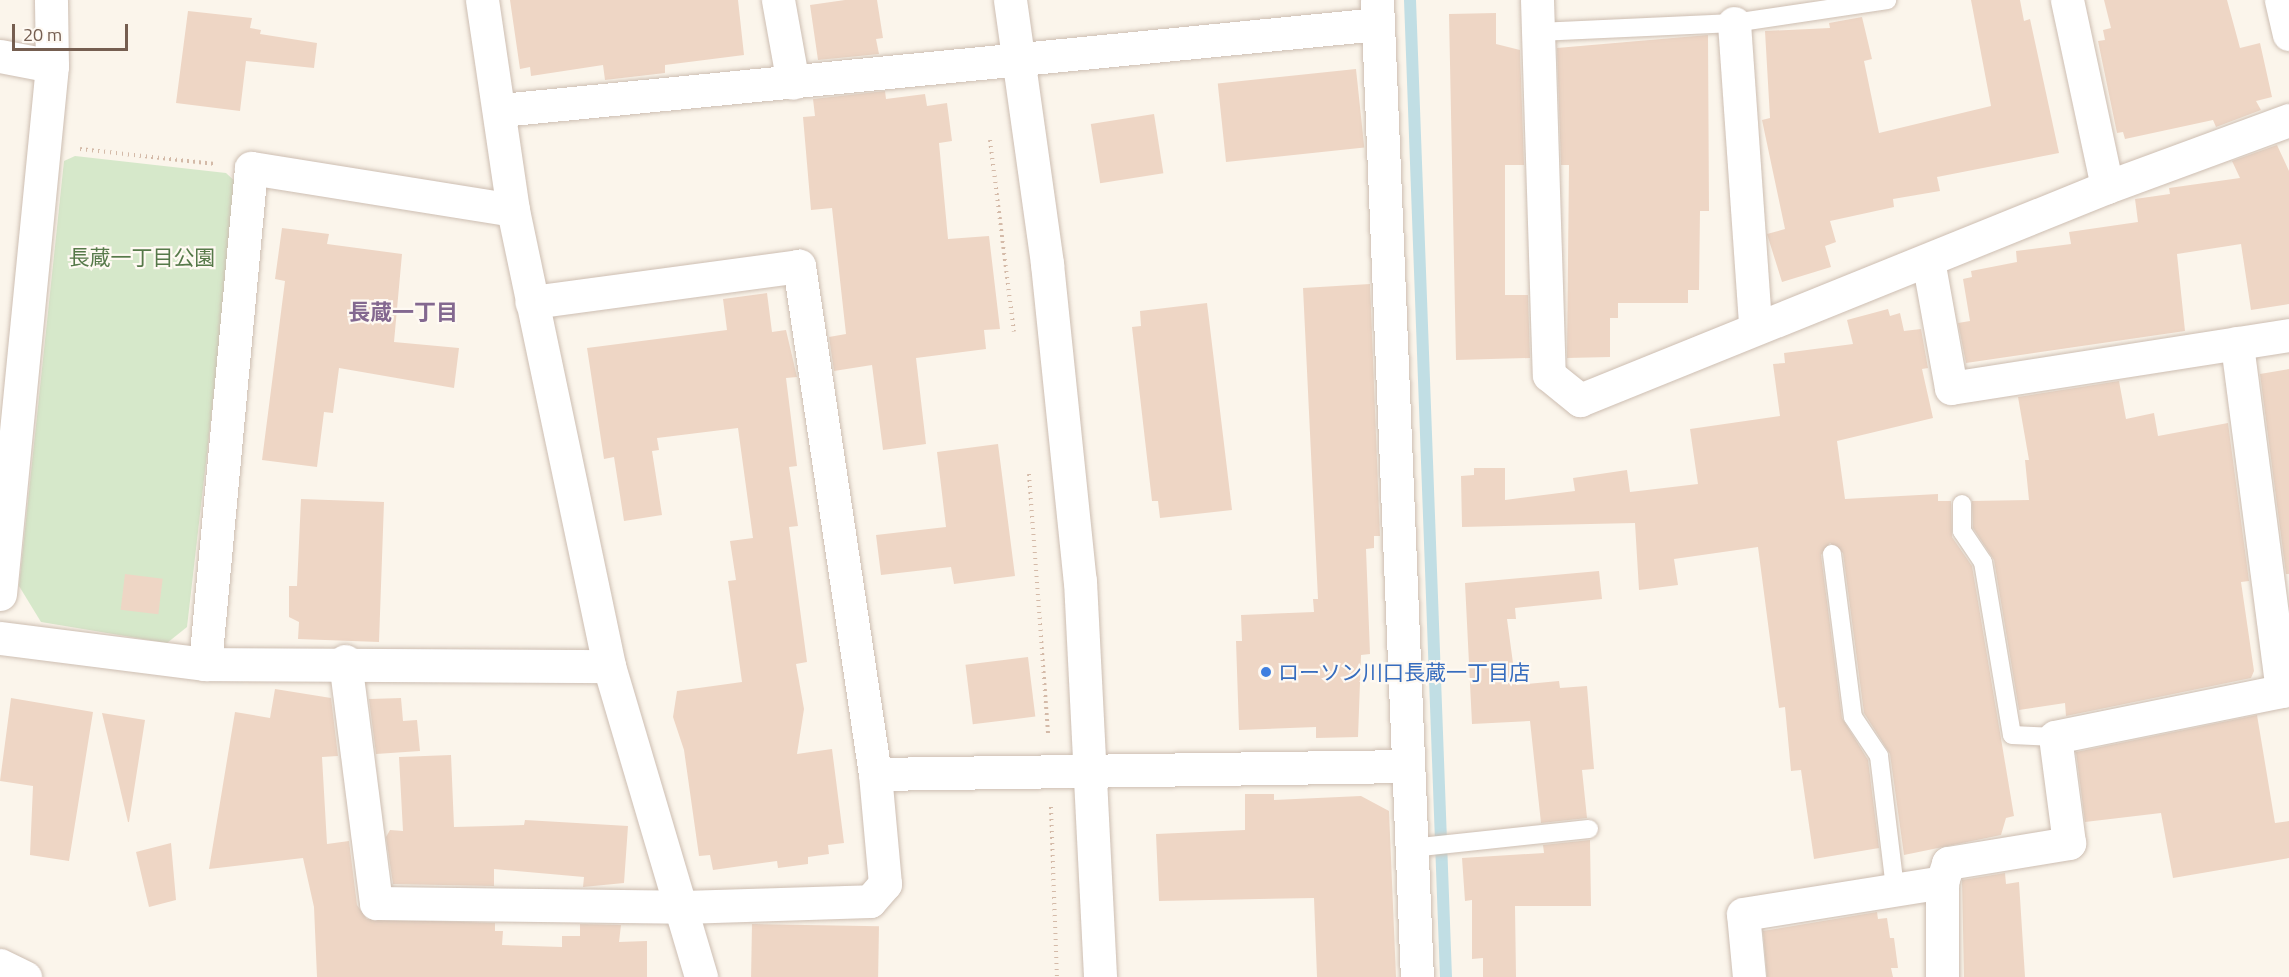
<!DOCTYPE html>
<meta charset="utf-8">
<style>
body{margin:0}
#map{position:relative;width:2289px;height:977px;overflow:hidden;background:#fbf5eb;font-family:"Titillium Web","Noto Sans JP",sans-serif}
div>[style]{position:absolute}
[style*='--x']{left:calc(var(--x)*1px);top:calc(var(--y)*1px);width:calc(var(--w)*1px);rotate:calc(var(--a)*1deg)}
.green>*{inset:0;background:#d6e8ca}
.stream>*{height:12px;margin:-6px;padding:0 6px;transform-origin:6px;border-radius:6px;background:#c1dee4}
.building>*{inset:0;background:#eed6c5;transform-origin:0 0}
.path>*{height:4px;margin-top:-2px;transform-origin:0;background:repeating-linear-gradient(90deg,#d4baa8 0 1.5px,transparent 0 6px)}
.roads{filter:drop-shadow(0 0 2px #cdbeb2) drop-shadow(0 0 2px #cdbeb2)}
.lane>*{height:18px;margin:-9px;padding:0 9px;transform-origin:9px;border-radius:9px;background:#fff}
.street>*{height:33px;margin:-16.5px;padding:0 16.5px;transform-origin:16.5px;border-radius:16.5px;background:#fff}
.secondary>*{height:33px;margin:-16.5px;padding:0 16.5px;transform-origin:16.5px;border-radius:16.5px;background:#fff}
.dots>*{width:16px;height:16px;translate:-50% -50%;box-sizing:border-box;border:3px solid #fef9f2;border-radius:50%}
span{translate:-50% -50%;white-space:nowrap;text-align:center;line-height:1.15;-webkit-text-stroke:4.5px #fef9f2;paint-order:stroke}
.park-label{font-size:21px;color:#567949}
.shop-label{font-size:21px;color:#366cbe}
.left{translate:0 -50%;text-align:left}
.neighbourhood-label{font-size:22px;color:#836890;font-weight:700}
.scale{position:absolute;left:12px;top:24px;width:116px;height:27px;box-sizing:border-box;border:3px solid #755e50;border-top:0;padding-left:8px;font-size:18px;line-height:21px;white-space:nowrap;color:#755e50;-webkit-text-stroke:4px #fef9f2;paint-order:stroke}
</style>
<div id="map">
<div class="green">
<i style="clip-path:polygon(75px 156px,226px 173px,238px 184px,187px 627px,167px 643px,41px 622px,19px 586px,64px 161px)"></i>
</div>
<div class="stream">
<i style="--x:1410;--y:0;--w:978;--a:87.89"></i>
</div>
<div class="building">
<i style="clip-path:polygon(510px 0,738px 0,744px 55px,665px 65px,665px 73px,605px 80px,603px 65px,531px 76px,530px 67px,520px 69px)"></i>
<i style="clip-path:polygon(845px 0,877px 0,883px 38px,876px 39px,879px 54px,818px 60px,810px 5px)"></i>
<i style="clip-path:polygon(1971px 0,2020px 0,2024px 21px,2030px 19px,2059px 153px,1937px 177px,1940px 191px,1893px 199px,1894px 207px,1830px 221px,1836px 242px,1825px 246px,1831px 267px,1782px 282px,1767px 234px,1785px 229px,1762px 120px,1770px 118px,1765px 31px,1830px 28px,1829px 23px,1862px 17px,1872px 59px,1864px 61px,1879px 133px,1991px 106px)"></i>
<i style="clip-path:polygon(2104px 0,2227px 0,2240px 48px,2260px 43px,2272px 97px,2256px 101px,2261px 110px,2216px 127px,2213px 120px,2125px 139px,2123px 132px,2117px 133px,2098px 41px,2105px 40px,2103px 30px,2111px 28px)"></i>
<i style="clip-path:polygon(188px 11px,252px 18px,250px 28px,261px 30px,260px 34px,317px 43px,314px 68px,246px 61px,240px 111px,176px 103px)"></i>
<i style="clip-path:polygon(1496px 13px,1496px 44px,1520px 50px,1524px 165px,1505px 165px,1505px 295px,1528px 295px,1530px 358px,1456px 360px,1449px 14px)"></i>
<i style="clip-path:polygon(1708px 35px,1709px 211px,1700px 211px,1699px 290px,1688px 290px,1688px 303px,1618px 303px,1618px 318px,1610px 318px,1610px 357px,1567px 358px,1569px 165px,1561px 165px,1557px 48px)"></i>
<i style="left:1356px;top:69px;width:79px;height:139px;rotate:84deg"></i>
<i style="clip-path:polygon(885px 91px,886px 99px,925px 94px,927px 106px,947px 103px,952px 141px,939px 143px,948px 239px,989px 236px,1000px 329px,984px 330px,986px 349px,916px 358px,926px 444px,883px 450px,872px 365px,834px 371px,829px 337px,846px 334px,832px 208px,811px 210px,803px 117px,815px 116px,813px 99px)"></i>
<i style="left:1154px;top:114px;width:60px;height:64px;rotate:81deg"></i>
<i style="clip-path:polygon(2277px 145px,2289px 171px,2289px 304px,2251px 310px,2241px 244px,2177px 254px,2185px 331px,1966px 363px,1958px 323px,1970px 321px,1963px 279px,1972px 277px,1971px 271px,2017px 262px,2016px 251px,2071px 244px,2069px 232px,2138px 222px,2135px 199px,2170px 194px,2169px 188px,2240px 178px,2232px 161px)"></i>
<i style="clip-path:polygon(282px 228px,329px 234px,327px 244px,402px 254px,394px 342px,459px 348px,454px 388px,339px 368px,333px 413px,324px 412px,317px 467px,262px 460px,285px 281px,275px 279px)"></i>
<i style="clip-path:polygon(1370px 284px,1380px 536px,1374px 536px,1374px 548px,1366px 549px,1370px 654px,1361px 655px,1358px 737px,1316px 738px,1316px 727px,1239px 730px,1236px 641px,1242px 641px,1241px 615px,1314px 612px,1313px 599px,1318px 599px,1303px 288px)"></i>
<i style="clip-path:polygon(767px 293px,772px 332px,786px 330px,797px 377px,786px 378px,797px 466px,789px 467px,798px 526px,789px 527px,807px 662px,796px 664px,804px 709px,797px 754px,832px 749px,844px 843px,828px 845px,829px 854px,808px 857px,808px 864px,778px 868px,777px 861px,713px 870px,710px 855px,699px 856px,684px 750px,673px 717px,677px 691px,742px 682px,728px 581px,736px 580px,730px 541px,753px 538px,738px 428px,657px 438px,659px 450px,652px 451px,662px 515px,624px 521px,614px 457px,604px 459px,587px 348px,727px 330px,723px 299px)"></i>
<i style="clip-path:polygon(1207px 303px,1232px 510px,1160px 518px,1158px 501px,1152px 501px,1132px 327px,1141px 326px,1140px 311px)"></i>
<i style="clip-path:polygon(1888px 309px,1890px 316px,1900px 313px,1904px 331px,1921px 329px,1928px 368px,1922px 369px,1933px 418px,1837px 441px,1845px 499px,1938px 494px,1938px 501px,1951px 501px,1952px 537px,1972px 566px,2014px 816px,2006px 818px,2001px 835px,1904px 855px,1890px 754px,1864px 713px,1843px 553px,1830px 543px,1821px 555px,1842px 718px,1868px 760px,1879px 848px,1814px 859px,1801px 770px,1791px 771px,1785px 707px,1779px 708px,1758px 547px,1674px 559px,1678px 585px,1639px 590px,1635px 523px,1462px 527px,1461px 476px,1474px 475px,1474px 468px,1505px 468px,1505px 500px,1575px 491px,1573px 478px,1627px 470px,1630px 492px,1698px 484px,1690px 429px,1780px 416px,1773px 364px,1785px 363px,1784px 353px,1853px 344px,1847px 320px)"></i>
<i style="clip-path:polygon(2289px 369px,2289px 574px,2286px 574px,2260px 374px)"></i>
<i style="clip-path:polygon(2119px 381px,2126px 419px,2154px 413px,2158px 436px,2228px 423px,2249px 581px,2241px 582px,2254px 671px,2251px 678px,2066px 716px,2065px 703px,2019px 710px,1994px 560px,1973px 528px,1972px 501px,2029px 500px,2025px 460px,2029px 460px,2018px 397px)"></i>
<i style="clip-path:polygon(998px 444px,1015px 576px,954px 584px,951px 567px,881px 575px,876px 535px,946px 527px,937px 452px)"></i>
<i style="clip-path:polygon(301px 499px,384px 502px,379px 642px,298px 639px,299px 622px,289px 617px,289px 586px,297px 586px)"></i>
<i style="clip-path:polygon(1599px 571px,1602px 599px,1515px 608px,1516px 619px,1507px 619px,1516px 685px,1559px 681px,1560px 688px,1587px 686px,1594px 769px,1582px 770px,1587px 818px,1541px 823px,1530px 721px,1472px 724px,1465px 583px)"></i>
<i style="left:125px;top:574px;width:38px;height:36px;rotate:7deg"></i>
<i style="left:1028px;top:657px;width:60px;height:63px;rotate:83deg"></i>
<i style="clip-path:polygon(275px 689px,331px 698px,338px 756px,322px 757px,327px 844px,349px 841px,357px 905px,367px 919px,495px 923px,495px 931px,503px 931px,502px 945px,562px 947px,562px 936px,580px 936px,580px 924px,621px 925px,619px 942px,647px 941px,647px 977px,317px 977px,314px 907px,303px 858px,209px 869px,235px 712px,270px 718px)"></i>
<i style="clip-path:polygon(11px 698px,93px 712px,69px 861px,30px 855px,33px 786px,0 781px)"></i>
<i style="clip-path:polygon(401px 698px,403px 721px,417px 720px,420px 751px,376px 754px,369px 699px)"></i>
<i style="clip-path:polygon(102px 713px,145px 720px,129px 822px,128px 822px)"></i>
<i style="clip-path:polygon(2257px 715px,2275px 823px,2289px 821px,2289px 858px,2173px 878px,2161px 813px,2085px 822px,2076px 752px)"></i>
<i style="clip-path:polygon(451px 755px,454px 827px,524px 825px,525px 820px,628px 826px,624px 883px,583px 887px,584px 877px,494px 869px,494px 886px,393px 884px,386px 837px,390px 830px,403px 831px,399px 757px)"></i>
<i style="clip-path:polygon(1245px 794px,1274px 794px,1274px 800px,1361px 796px,1389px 811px,1396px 977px,1317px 977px,1314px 898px,1159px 901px,1156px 834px,1245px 830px)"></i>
<i style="clip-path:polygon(1590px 840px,1591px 906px,1515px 906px,1516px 977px,1483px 977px,1483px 958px,1472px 959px,1472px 900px,1465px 901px,1462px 858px,1544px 853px,1543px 845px)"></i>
<i style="clip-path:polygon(171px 843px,176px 900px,149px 907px,136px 852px)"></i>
<i style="clip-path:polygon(2005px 873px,2006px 884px,2019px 882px,2025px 977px,1964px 977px,1962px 880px)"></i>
<i style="clip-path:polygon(1877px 912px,1878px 919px,1887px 918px,1890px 938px,1894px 938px,1898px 968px,1891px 968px,1893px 977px,1767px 977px,1763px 931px)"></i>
<i style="left:752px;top:924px;width:127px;height:53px;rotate:1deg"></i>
</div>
<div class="path">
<i style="--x:990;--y:140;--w:193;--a:82.9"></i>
<i style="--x:80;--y:149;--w:136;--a:6.3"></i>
<i style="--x:1029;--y:474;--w:260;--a:85.8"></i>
<i style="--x:1051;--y:807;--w:170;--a:88"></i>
</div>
<div class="roads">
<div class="lane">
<i style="--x:1538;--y:32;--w:196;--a:-2.6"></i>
<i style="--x:1734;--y:23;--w:155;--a:-8.5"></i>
<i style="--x:1962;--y:504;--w:27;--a:90"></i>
<i style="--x:1962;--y:531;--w:37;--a:56"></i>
<i style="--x:1983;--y:562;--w:175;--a:80.5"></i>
<i style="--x:2012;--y:735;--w:43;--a:2.7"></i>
<i style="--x:1832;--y:554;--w:164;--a:82.7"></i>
<i style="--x:1853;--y:717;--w:47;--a:56.3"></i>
<i style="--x:1879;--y:756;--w:134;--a:83.1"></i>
<i style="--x:1411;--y:848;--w:179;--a:-6.1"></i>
</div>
<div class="street">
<i style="--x:778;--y:0;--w:84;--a:79.8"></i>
<i style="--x:1377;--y:0;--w:978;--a:87.66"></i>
<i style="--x:1537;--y:0;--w:375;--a:88.2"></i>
<i style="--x:1549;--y:375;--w:40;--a:39"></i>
<i style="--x:1580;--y:400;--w:568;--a:-22.01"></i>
<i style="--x:2107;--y:187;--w:194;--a:-20.2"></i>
<i style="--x:2067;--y:0;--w:191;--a:77.9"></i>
<i style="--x:2281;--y:0;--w:35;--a:77"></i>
<i style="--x:1734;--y:23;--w:305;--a:86"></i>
<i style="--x:0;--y:56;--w:53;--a:10.9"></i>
<i style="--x:501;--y:110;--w:881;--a:-5.6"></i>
<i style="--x:1928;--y:260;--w:130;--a:79.8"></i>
<i style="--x:1951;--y:388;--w:342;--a:-8.9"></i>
<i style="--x:0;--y:594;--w:531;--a:-84.38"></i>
<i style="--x:52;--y:66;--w:66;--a:-90.9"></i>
<i style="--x:0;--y:638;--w:207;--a:7.2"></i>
<i style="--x:205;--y:664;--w:404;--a:0.3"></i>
<i style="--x:345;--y:661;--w:244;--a:82.7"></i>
<i style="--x:376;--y:903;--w:307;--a:0.7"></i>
<i style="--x:683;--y:907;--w:187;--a:-1.8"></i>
<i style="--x:870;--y:901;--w:23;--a:-49"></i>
<i style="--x:885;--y:884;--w:110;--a:-95.2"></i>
<i style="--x:875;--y:774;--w:514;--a:-98.51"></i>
<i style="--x:799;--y:266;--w:270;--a:172.3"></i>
<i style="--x:205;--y:664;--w:498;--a:-84.7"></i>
<i style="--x:251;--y:168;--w:265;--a:9.1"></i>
<i style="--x:875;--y:774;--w:533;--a:-0.86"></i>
<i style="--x:1749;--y:977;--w:63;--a:-95.4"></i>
<i style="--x:1743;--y:914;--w:202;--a:-9.1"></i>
<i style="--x:1942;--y:977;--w:95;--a:-90"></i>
<i style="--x:1942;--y:882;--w:20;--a:-72"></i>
<i style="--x:1948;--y:863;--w:123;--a:-9.4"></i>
<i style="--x:2069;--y:843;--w:107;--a:-97.5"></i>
<i style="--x:2055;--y:737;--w:232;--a:-11.5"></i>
<i style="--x:2282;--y:691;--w:351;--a:-97.4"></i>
</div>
<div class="secondary">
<i style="--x:482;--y:0;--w:212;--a:81.6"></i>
<i style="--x:513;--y:210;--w:466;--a:78.1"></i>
<i style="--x:609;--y:666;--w:324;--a:73.5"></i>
<i style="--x:1010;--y:0;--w:267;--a:82"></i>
<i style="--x:1047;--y:264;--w:319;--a:84.1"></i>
<i style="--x:1080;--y:581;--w:397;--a:87.1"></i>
<i style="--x:0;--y:965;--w:28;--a:26"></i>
</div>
</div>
<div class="dots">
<i style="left:1266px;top:672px;background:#3f7fe0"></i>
</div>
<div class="park-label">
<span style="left:142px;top:257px">長蔵一丁目公園</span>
</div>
<div class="shop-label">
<span class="left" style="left:1278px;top:672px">ローソン川口長蔵一丁目店</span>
</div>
<div class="neighbourhood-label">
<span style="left:403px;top:313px">長蔵一丁目</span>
</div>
<div class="scale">20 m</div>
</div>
